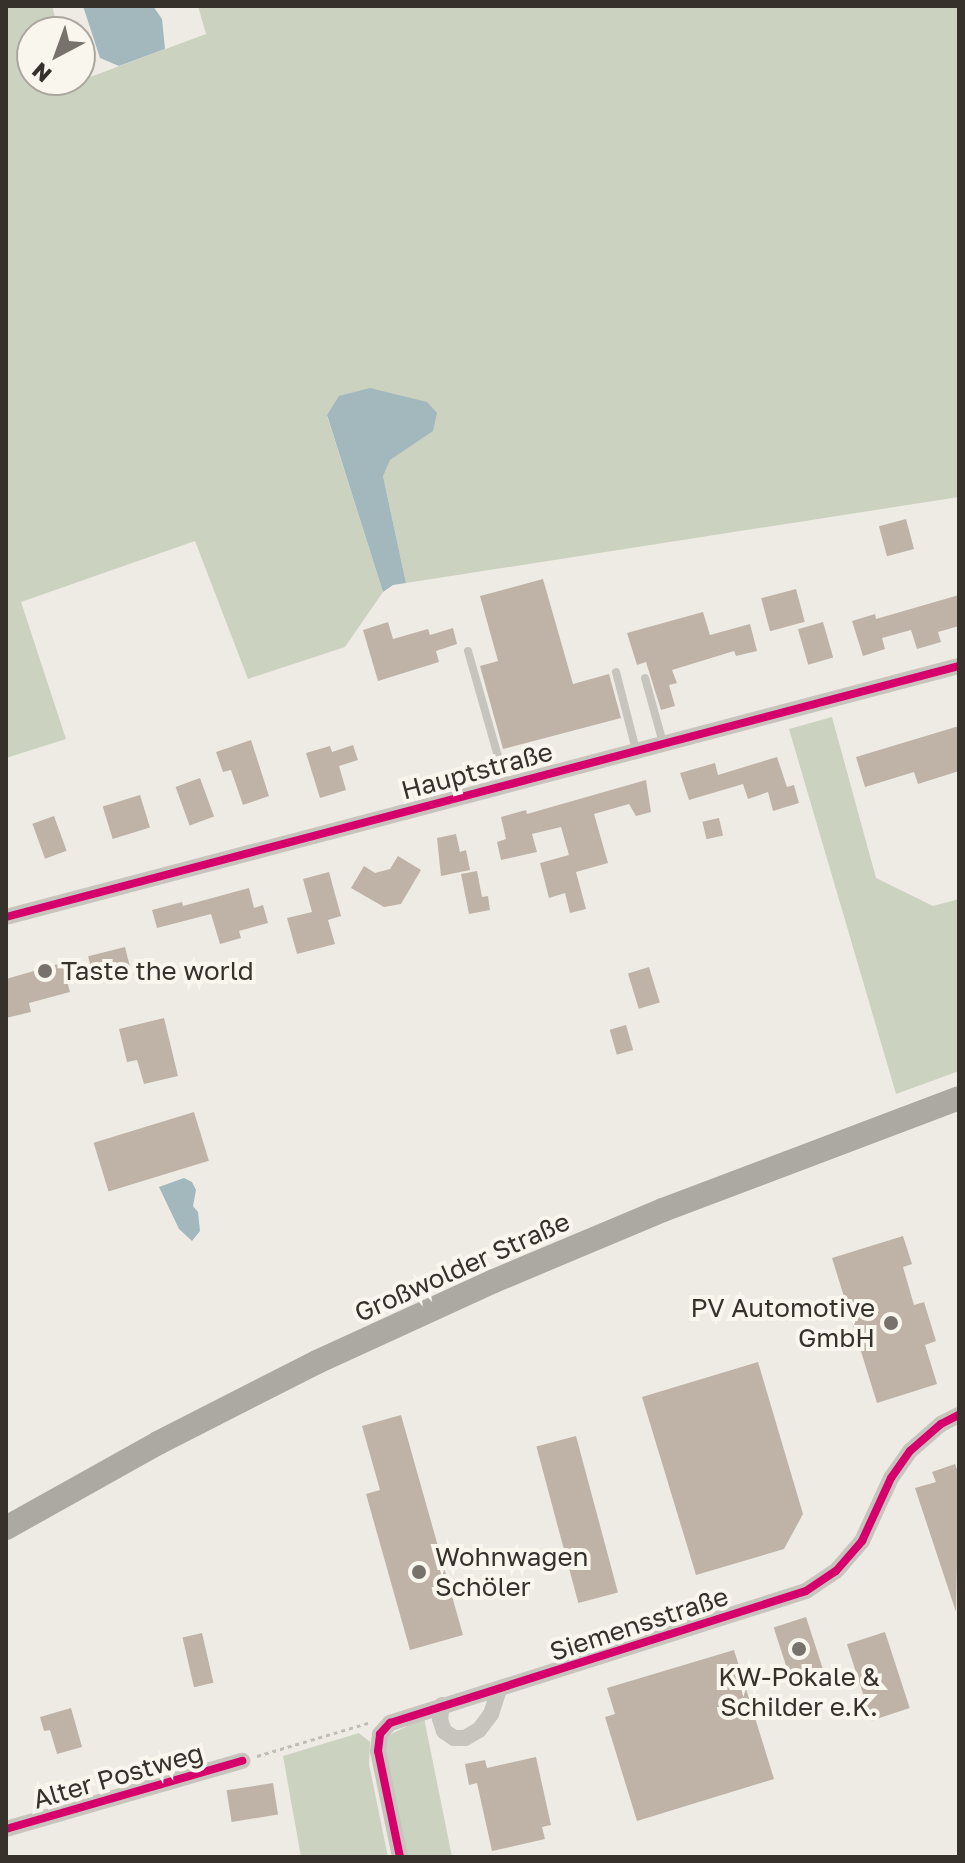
<!DOCTYPE html>
<meta charset="utf-8">
<style>
body{margin:0}
#map{position:relative;width:965px;height:1863px;overflow:hidden;background:#eeebe4;font-family:"Golos Text",sans-serif}
div>[style]{position:absolute}
[style*='--x']{left:calc(var(--x)*1px);top:calc(var(--y)*1px);width:calc(var(--w)*1px);rotate:calc(var(--a)*1deg)}
.green>*{inset:0;background:#ccd2c0}
.water>*{inset:0;background:#a3b8bc}
.building>*{inset:0;background:#bfb3a8;transform-origin:0 0}
.path>*{height:3px;margin-top:-1.5px;transform-origin:0;background:repeating-linear-gradient(90deg,#c0bcb6 0 4px,transparent 0 8px)}
.service>*{height:8px;margin:-4px;padding:0 4px;transform-origin:4px;border-radius:4px;background:#c7c3bd}
.minor>*{height:16px;margin:-8px;padding:0 8px;transform-origin:8px;border-radius:8px;background:#c7c3bd}
.primary>*{height:24px;margin:-12px;padding:0 12px;transform-origin:12px;border-radius:12px;background:#aca8a2}
.cycleway>*{height:8px;margin:-4px;padding:0 4px;transform-origin:4px;border-radius:4px;background:#d6006c}
.dots>*{width:22px;height:22px;translate:-50% -50%;box-sizing:border-box;border:4px solid #f9f6ed;border-radius:50%}
span{translate:-50% -50%;white-space:nowrap;text-align:center;line-height:1.15;-webkit-text-stroke:8px #f9f6ed;paint-order:stroke}
.street-label{font-size:26px;color:#37312c}
.poi-label{font-size:26px;color:#37312c}
.left{translate:0 -50%;text-align:left}
.right{translate:-100% -50%;text-align:right}
.frame{position:absolute;inset:0;border:8px solid #37312c;pointer-events:none}
.north{position:absolute;left:16px;top:16px;width:80px;height:80px;box-sizing:border-box;background:#f9f6ed;border:2px solid #aba7a0;border-radius:50%;rotate:221deg;font-size:22px;font-weight:700;line-height:32px;text-align:center;color:#37312c}
.north::after{content:'';display:block;margin:auto;width:28px;height:36px;background:#77726c;clip-path:polygon(50% 0,100% 100%,50% 72%,0 100%)}
</style>
<div id="map">
<div class="green">
<i style="clip-path:polygon(6px 6px,52px 6px,59px 32px,32px 32px,32px 80px,74px 83px,206px 34px,198px 6px,959px 6px,959px 497px,406px 583px,383px 476px,327px 416px,383px 592px,345px 647px,248px 679px,195px 541px,21px 602px,66px 739px,6px 758px)"></i>
<i style="clip-path:polygon(832px 717px,876px 878px,933px 906px,959px 899px,959px 1071px,896px 1094px,789px 729px)"></i>
<i style="clip-path:polygon(424px 1718px,452px 1857px,406px 1857px,384px 1746px,389px 1735px)"></i>
<i style="clip-path:polygon(359px 1733px,370px 1742px,369px 1764px,388px 1857px,301px 1857px,283px 1756px)"></i>
</div>
<div class="water">
<i style="clip-path:polygon(83px 6px,153px 6px,162px 19px,165px 49px,119px 66px,100px 58px)"></i>
<i style="clip-path:polygon(370px 388px,427px 402px,437px 413px,433px 431px,390px 460px,383px 476px,406px 583px,393px 585px,383px 592px,327px 415px,339px 396px)"></i>
<i style="clip-path:polygon(184px 1178px,192px 1182px,196px 1190px,193px 1206px,198px 1212px,200px 1231px,192px 1241px,179px 1229px,159px 1187px)"></i>
</div>
<div class="building">
<i style="left:906px;top:519px;width:31px;height:28px;rotate:75deg"></i>
<i style="clip-path:polygon(543px 579px,573px 684px,609px 674px,621px 718px,503px 749px,480px 666px,498px 661px,480px 596px)"></i>
<i style="left:796px;top:589px;width:34px;height:36px;rotate:75deg"></i>
<i style="clip-path:polygon(959px 595px,959px 626px,938px 632px,941px 642px,917px 649px,911px 630px,882px 638px,885px 649px,863px 656px,852px 621px,875px 614px,876px 619px)"></i>
<i style="clip-path:polygon(703px 612px,710px 635px,750px 624px,757px 651px,736px 656px,734px 651px,672px 670px,677px 683px,669px 685px,675px 706px,661px 710px,646px 662px,637px 665px,627px 633px)"></i>
<i style="clip-path:polygon(388px 622px,393px 639px,428px 629px,430px 635px,453px 628px,457px 644px,436px 651px,439px 662px,378px 681px,363px 630px)"></i>
<i style="left:823px;top:622px;width:37px;height:26px;rotate:74deg"></i>
<i style="clip-path:polygon(959px 726px,959px 771px,918px 784px,914px 772px,865px 787px,856px 757px)"></i>
<i style="clip-path:polygon(251px 740px,269px 796px,243px 805px,231px 770px,223px 772px,216px 752px)"></i>
<i style="clip-path:polygon(353px 745px,358px 760px,339px 766px,346px 790px,320px 798px,306px 753px,330px 746px,332px 752px)"></i>
<i style="clip-path:polygon(777px 757px,787px 787px,794px 785px,799px 803px,773px 811px,768px 792px,748px 799px,743px 784px,689px 800px,680px 773px,715px 763px,718px 775px)"></i>
<i style="left:200px;top:778px;width:41px;height:26px;rotate:70deg"></i>
<i style="clip-path:polygon(646px 780px,651px 812px,636px 816px,629px 804px,594px 814px,608px 863px,576px 872px,586px 909px,570px 913px,565px 893px,549px 898px,540px 863px,569px 855px,561px 827px,532px 834px,537px 852px,501px 860px,497px 842px,506px 839px,501px 817px,526px 810px,527px 814px)"></i>
<i style="left:140px;top:795px;width:34px;height:39px;rotate:73deg"></i>
<i style="left:54px;top:816px;width:37px;height:23px;rotate:70deg"></i>
<i style="left:719px;top:818px;width:18px;height:17px;rotate:77deg"></i>
<i style="clip-path:polygon(456px 834px,460px 852px,466px 850px,470px 870px,441px 876px,437px 838px)"></i>
<i style="clip-path:polygon(398px 856px,421px 870px,401px 904px,384px 907px,351px 888px,364px 866px,375px 873px,390px 869px)"></i>
<i style="clip-path:polygon(477px 871px,482px 897px,488px 896px,490px 910px,469px 914px,461px 874px)"></i>
<i style="clip-path:polygon(329px 872px,341px 916px,328px 920px,335px 944px,297px 954px,287px 918px,312px 912px,303px 879px)"></i>
<i style="clip-path:polygon(249px 888px,254px 908px,263px 905px,268px 923px,239px 931px,241px 938px,220px 944px,211px 914px,157px 928px,152px 910px,182px 902px,183px 906px)"></i>
<i style="left:125px;top:947px;width:25px;height:38px;rotate:76deg"></i>
<i style="clip-path:polygon(62px 963px,70px 992px,29px 1003px,31px 1012px,6px 1018px,6px 979px)"></i>
<i style="left:649px;top:967px;width:37px;height:22px;rotate:73deg"></i>
<i style="clip-path:polygon(164px 1018px,178px 1076px,144px 1084px,137px 1060px,127px 1062px,119px 1029px)"></i>
<i style="left:626px;top:1025px;width:26px;height:17px;rotate:74deg"></i>
<i style="left:194px;top:1112px;width:51px;height:105px;rotate:73deg"></i>
<i style="clip-path:polygon(903px 1236px,912px 1264px,903px 1267px,914px 1305px,924px 1302px,936px 1341px,925px 1345px,937px 1384px,877px 1403px,832px 1258px)"></i>
<i style="clip-path:polygon(758px 1362px,803px 1514px,784px 1549px,696px 1575px,642px 1397px)"></i>
<i style="clip-path:polygon(401px 1415px,463px 1635px,410px 1650px,366px 1494px,380px 1490px,362px 1426px)"></i>
<i style="left:576px;top:1436px;width:162px;height:41px;rotate:75deg"></i>
<i style="clip-path:polygon(955px 1464px,959px 1475px,956px 1612px,915px 1488px,936px 1482px,932px 1472px)"></i>
<i style="left:806px;top:1617px;width:57px;height:34px;rotate:72deg"></i>
<i style="left:885px;top:1632px;width:80px;height:40px;rotate:72deg"></i>
<i style="left:202px;top:1633px;width:51px;height:20px;rotate:77deg"></i>
<i style="clip-path:polygon(734px 1650px,774px 1779px,637px 1821px,605px 1717px,615px 1714px,607px 1688px)"></i>
<i style="clip-path:polygon(71px 1708px,82px 1747px,57px 1754px,50px 1730px,44px 1731px,40px 1717px)"></i>
<i style="clip-path:polygon(536px 1757px,551px 1825px,542px 1827px,545px 1839px,492px 1851px,477px 1783px,469px 1785px,465px 1764px,485px 1760px,487px 1768px)"></i>
<i style="left:273px;top:1783px;width:32px;height:47px;rotate:81deg"></i>
</div>
<div class="path">
<i style="--x:257;--y:1756;--w:116;--a:-16.6"></i>
</div>
<div class="service">
<i style="--x:468;--y:651;--w:138;--a:74.1"></i>
<i style="--x:616;--y:672;--w:81;--a:75.6"></i>
<i style="--x:645;--y:678;--w:67;--a:74.5"></i>
</div>
<div class="minor">
<i style="--x:6;--y:917;--w:985;--a:-14.76"></i>
<i style="--x:442;--y:1705;--w:14;--a:98"></i>
<i style="--x:440;--y:1719;--w:13;--a:72"></i>
<i style="--x:444;--y:1731;--w:12;--a:35"></i>
<i style="--x:454;--y:1738;--w:11;--a:0"></i>
<i style="--x:465;--y:1738;--w:16;--a:-30"></i>
<i style="--x:479;--y:1730;--w:20;--a:-53"></i>
<i style="--x:491;--y:1714;--w:26;--a:-72"></i>
<i style="--x:6;--y:1829;--w:246;--a:-16.1"></i>
<i style="--x:400;--y:1857;--w:108;--a:-101.7"></i>
<i style="--x:378;--y:1751;--w:17;--a:-83"></i>
<i style="--x:380;--y:1734;--w:15;--a:-48"></i>
<i style="--x:390;--y:1723;--w:436;--a:-17.6"></i>
<i style="--x:806;--y:1591;--w:36;--a:-34"></i>
<i style="--x:836;--y:1571;--w:40;--a:-49"></i>
<i style="--x:862;--y:1541;--w:69;--a:-65.3"></i>
<i style="--x:891;--y:1478;--w:33;--a:-55"></i>
<i style="--x:910;--y:1451;--w:41;--a:-41.1"></i>
<i style="--x:941;--y:1424;--w:20;--a:-27"></i>
</div>
<div class="primary">
<i style="--x:6;--y:1528;--w:174;--a:-29.2"></i>
<i style="--x:158;--y:1443;--w:178;--a:-27"></i>
<i style="--x:317;--y:1362;--w:195;--a:-24.6"></i>
<i style="--x:494;--y:1281;--w:183;--a:-22.8"></i>
<i style="--x:663;--y:1210;--w:316;--a:-20.7"></i>
</div>
<div class="cycleway">
<i style="--x:6;--y:917;--w:985;--a:-14.76"></i>
<i style="--x:6;--y:1829;--w:246;--a:-16.1"></i>
<i style="--x:400;--y:1857;--w:108;--a:-101.7"></i>
<i style="--x:378;--y:1751;--w:17;--a:-83"></i>
<i style="--x:380;--y:1734;--w:15;--a:-48"></i>
<i style="--x:390;--y:1723;--w:436;--a:-17.6"></i>
<i style="--x:806;--y:1591;--w:36;--a:-34"></i>
<i style="--x:836;--y:1571;--w:40;--a:-49"></i>
<i style="--x:862;--y:1541;--w:69;--a:-65.3"></i>
<i style="--x:891;--y:1478;--w:33;--a:-55"></i>
<i style="--x:910;--y:1451;--w:41;--a:-41.1"></i>
<i style="--x:941;--y:1424;--w:20;--a:-27"></i>
</div>
<div class="dots">
<i style="left:45px;top:971px;background:#77726c"></i>
<i style="left:891px;top:1323px;background:#77726c"></i>
<i style="left:419px;top:1572px;background:#77726c"></i>
<i style="left:799px;top:1649px;background:#77726c"></i>
</div>
<div class="street-label">
<span style="left:477px;top:771px;rotate:-15deg">Hauptstraße</span>
<span style="left:462px;top:1267px;rotate:-24deg">Großwolder Straße</span>
<span style="left:639px;top:1624px;rotate:-18deg">Siemensstraße</span>
<span style="left:118px;top:1776px;rotate:-16deg">Alter Postweg</span>
</div>
<div class="poi-label">
<span class="left" style="left:61px;top:971px">Taste the world</span>
<span class="right" style="left:875px;top:1323px">PV Automotive<br>GmbH</span>
<span class="left" style="left:435px;top:1572px">Wohnwagen<br>Schöler</span>
<span style="left:799px;top:1692px">KW-Pokale &amp;<br>Schilder e.K.</span>
</div>
<div class="frame"></div>
<div class="north">N</div>
</div>
